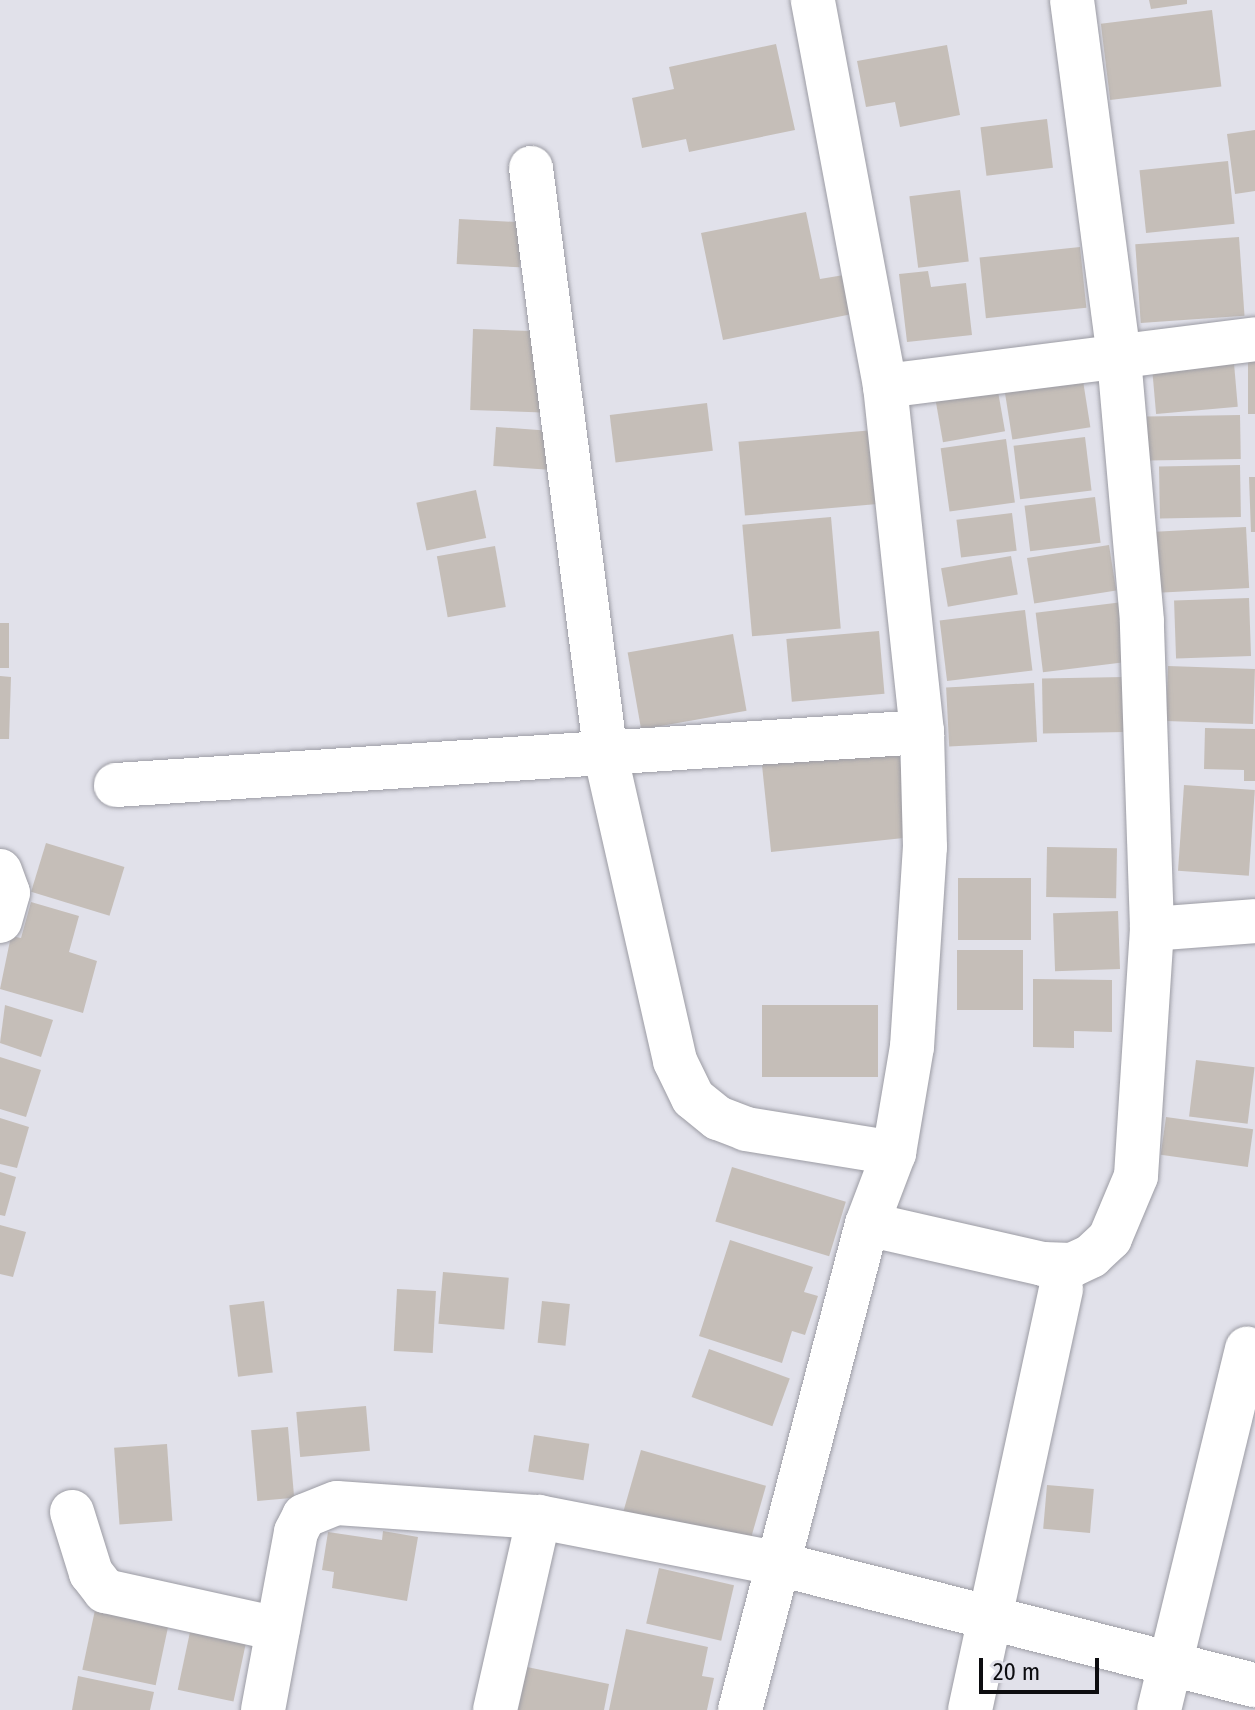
<!DOCTYPE html>
<style>
body{margin:0}
#map{position:relative;width:1255px;height:1710px;overflow:hidden;background:#e1e1ea;font-family:"Fira Sans Condensed",sans-serif}
div>[style]{position:absolute}
[style*='--x']{left:calc(var(--x)*1px);top:calc(var(--y)*1px);width:calc(var(--w)*1px);rotate:calc(var(--a)*1deg)}
.building>*{inset:0;background:#c5beb8;transform-origin:0 0}
.roads{filter:drop-shadow(0 0 2px #9c9ca4) drop-shadow(0 0 2px #9c9ca4)}
.street>*{height:44px;margin:-22px;padding:0 22px;transform-origin:22px;border-radius:22px;background:#fff}
span{translate:-50% -50%;white-space:nowrap;text-align:center;line-height:1.15;-webkit-text-stroke:7px #e1e1ea;paint-order:stroke}
.scale{position:absolute;left:979px;top:1658px;width:120px;height:36px;box-sizing:border-box;border:4px solid #0d0d10;border-top:0;padding-left:10px;font-size:24px;line-height:28px;white-space:nowrap;color:#0d0d10;-webkit-text-stroke:6px #e1e1ea;paint-order:stroke}
</style>
<div id="map">
<div class="building">
<i style="clip-path:polygon(1149px 0,1187px 0,1187px 4px,1151px 9px)"></i>
<i style="left:1212px;top:10px;width:77px;height:112px;rotate:83deg"></i>
<i style="clip-path:polygon(776px 44px,795px 130px,689px 152px,686px 139px,642px 148px,632px 98px,674px 89px,669px 67px)"></i>
<i style="clip-path:polygon(947px 45px,960px 115px,900px 127px,895px 102px,866px 107px,857px 61px)"></i>
<i style="left:1047px;top:119px;width:49px;height:67px;rotate:83deg"></i>
<i style="clip-path:polygon(1255px 130px,1255px 191px,1235px 194px,1227px 134px)"></i>
<i style="left:1228px;top:161px;width:63px;height:89px;rotate:84deg"></i>
<i style="left:960px;top:190px;width:72px;height:51px;rotate:83deg"></i>
<i style="clip-path:polygon(806px 212px,820px 279px,844px 275px,852px 314px,723px 340px,701px 233px)"></i>
<i style="left:459px;top:219px;width:63px;height:45px;rotate:3deg"></i>
<i style="left:1239px;top:237px;width:79px;height:104px;rotate:86deg"></i>
<i style="left:1080px;top:247px;width:61px;height:101px;rotate:84deg"></i>
<i style="clip-path:polygon(928px 271px,931px 287px,966px 283px,972px 335px,907px 342px,899px 274px)"></i>
<i style="left:473px;top:329px;width:72px;height:81px;rotate:2deg"></i>
<i style="left:1248px;top:345px;width:7px;height:69px"></i>
<i style="left:1233px;top:352px;width:55px;height:82px;rotate:85deg"></i>
<i style="left:1081px;top:368px;width:60px;height:79px;rotate:81deg"></i>
<i style="left:996px;top:380px;width:52px;height:63px;rotate:80deg"></i>
<i style="left:707px;top:403px;width:48px;height:98px;rotate:83deg"></i>
<i style="left:1240px;top:415px;width:44px;height:93px;rotate:89deg"></i>
<i style="left:496px;top:427px;width:56px;height:39px;rotate:4deg"></i>
<i style="left:874px;top:430px;width:74px;height:136px;rotate:85deg"></i>
<i style="left:1085px;top:437px;width:54px;height:72px;rotate:83deg"></i>
<i style="left:1006px;top:439px;width:64px;height:66px;rotate:82deg"></i>
<i style="left:1240px;top:465px;width:52px;height:81px;rotate:89deg"></i>
<i style="clip-path:polygon(1249px 477px,1255px 477px,1255px 532px,1251px 532px)"></i>
<i style="left:476px;top:490px;width:49px;height:61px;rotate:78deg"></i>
<i style="left:1095px;top:497px;width:46px;height:71px;rotate:83deg"></i>
<i style="left:1012px;top:513px;width:38px;height:56px;rotate:83deg"></i>
<i style="left:831px;top:517px;width:112px;height:89px;rotate:85deg"></i>
<i style="left:1246px;top:527px;width:61px;height:91px;rotate:87deg"></i>
<i style="left:1109px;top:545px;width:46px;height:83px;rotate:81deg"></i>
<i style="left:495px;top:546px;width:62px;height:59px;rotate:80deg"></i>
<i style="left:1011px;top:556px;width:39px;height:71px;rotate:80deg"></i>
<i style="left:1249px;top:598px;width:58px;height:75px;rotate:88deg"></i>
<i style="left:1123px;top:602px;width:60px;height:88px;rotate:83deg"></i>
<i style="left:1025px;top:610px;width:61px;height:86px;rotate:83deg"></i>
<i style="left:0;top:623px;width:9px;height:45px"></i>
<i style="left:879px;top:631px;width:63px;height:93px;rotate:85deg"></i>
<i style="left:733px;top:634px;width:78px;height:107px;rotate:80deg"></i>
<i style="left:1168px;top:666px;width:87px;height:55px;rotate:2deg"></i>
<i style="clip-path:polygon(0 676px,11px 677px,9px 739px,0 739px)"></i>
<i style="left:1124px;top:677px;width:55px;height:82px;rotate:89deg"></i>
<i style="left:1034px;top:683px;width:59px;height:88px;rotate:87deg"></i>
<i style="clip-path:polygon(1205px 728px,1255px 729px,1255px 781px,1244px 781px,1244px 770px,1204px 769px)"></i>
<i style="left:898px;top:739px;width:99px;height:138px;rotate:84deg"></i>
<i style="left:1184px;top:785px;width:71px;height:86px;rotate:4deg"></i>
<i style="left:46px;top:843px;width:82px;height:51px;rotate:17deg"></i>
<i style="left:1047px;top:847px;width:70px;height:50px;rotate:1deg"></i>
<i style="left:1031px;top:878px;width:62px;height:73px;rotate:90deg"></i>
<i style="clip-path:polygon(31px 902px,79px 916px,69px 952px,97px 961px,83px 1013px,0 989px,11px 936px,21px 938px)"></i>
<i style="left:1118px;top:911px;width:58px;height:65px;rotate:88deg"></i>
<i style="left:957px;top:950px;width:66px;height:60px"></i>
<i style="clip-path:polygon(1033px 979px,1112px 980px,1112px 1032px,1074px 1031px,1074px 1048px,1033px 1047px)"></i>
<i style="clip-path:polygon(5px 1005px,53px 1020px,41px 1057px,0 1043px)"></i>
<i style="left:762px;top:1005px;width:116px;height:72px"></i>
<i style="clip-path:polygon(0 1057px,41px 1070px,26px 1117px,0 1109px)"></i>
<i style="left:1196px;top:1060px;width:59px;height:57px;rotate:7deg"></i>
<i style="left:1166px;top:1117px;width:88px;height:38px;rotate:8deg"></i>
<i style="clip-path:polygon(0 1118px,29px 1127px,17px 1168px,0 1164px)"></i>
<i style="left:732px;top:1167px;width:119px;height:57px;rotate:17deg"></i>
<i style="clip-path:polygon(0 1172px,16px 1177px,5px 1216px,0 1215px)"></i>
<i style="clip-path:polygon(0 1225px,26px 1232px,13px 1277px,0 1274px)"></i>
<i style="clip-path:polygon(730px 1240px,813px 1267px,804px 1292px,818px 1296px,805px 1335px,792px 1331px,782px 1363px,699px 1336px)"></i>
<i style="left:443px;top:1272px;width:66px;height:52px;rotate:5deg"></i>
<i style="left:397px;top:1289px;width:39px;height:62px;rotate:3deg"></i>
<i style="left:264px;top:1301px;width:72px;height:35px;rotate:83deg"></i>
<i style="left:542px;top:1301px;width:28px;height:42px;rotate:6deg"></i>
<i style="left:709px;top:1349px;width:86px;height:51px;rotate:20deg"></i>
<i style="left:366px;top:1406px;width:45px;height:70px;rotate:85deg"></i>
<i style="left:288px;top:1427px;width:71px;height:37px;rotate:85deg"></i>
<i style="left:534px;top:1435px;width:56px;height:37px;rotate:9deg"></i>
<i style="left:167px;top:1444px;width:77px;height:53px;rotate:86deg"></i>
<i style="left:641px;top:1450px;width:130px;height:64px;rotate:16deg"></i>
<i style="left:1047px;top:1485px;width:47px;height:44px;rotate:5deg"></i>
<i style="clip-path:polygon(383px 1531px,418px 1537px,407px 1601px,332px 1588px,334px 1572px,322px 1570px,328px 1532px,382px 1540px)"></i>
<i style="left:659px;top:1568px;width:77px;height:57px;rotate:13deg"></i>
<i style="left:95px;top:1610px;width:75px;height:61px;rotate:12deg"></i>
<i style="clip-path:polygon(626px 1629px,708px 1647px,702px 1676px,714px 1678px,707px 1710px,609px 1710px)"></i>
<i style="left:190px;top:1632px;width:57px;height:59px;rotate:12deg"></i>
<i style="clip-path:polygon(527px 1667px,609px 1684px,604px 1710px,518px 1710px)"></i>
<i style="clip-path:polygon(78px 1676px,154px 1692px,150px 1710px,72px 1710px)"></i>
</div>
<div class="roads">
<div class="street">
<i style="--x:531;--y:168;--w:594;--a:82.74"></i>
<i style="--x:606;--y:757;--w:312;--a:77.2"></i>
<i style="--x:675;--y:1061;--w:41;--a:64.1"></i>
<i style="--x:693;--y:1098;--w:32;--a:39"></i>
<i style="--x:718;--y:1118;--w:30;--a:21"></i>
<i style="--x:746;--y:1129;--w:150;--a:9.2"></i>
<i style="--x:885;--y:386;--w:373;--a:-7.2"></i>
<i style="--x:116;--y:785;--w:808;--a:-3.76"></i>
<i style="--x:0;--y:871;--w:23;--a:70"></i>
<i style="--x:8;--y:893;--w:29;--a:106"></i>
<i style="--x:1152;--y:929;--w:103;--a:-4.4"></i>
<i style="--x:867;--y:1224;--w:180;--a:12.8"></i>
<i style="--x:1043;--y:1264;--w:29;--a:2"></i>
<i style="--x:1072;--y:1265;--w:21;--a:-25"></i>
<i style="--x:1091;--y:1256;--w:26;--a:-43"></i>
<i style="--x:1110;--y:1238;--w:67;--a:-67.2"></i>
<i style="--x:1136;--y:1176;--w:248;--a:-86.3"></i>
<i style="--x:1152;--y:929;--w:308;--a:-91.9"></i>
<i style="--x:1142;--y:621;--w:265;--a:-95"></i>
<i style="--x:1119;--y:357;--w:360;--a:-97.5"></i>
<i style="--x:72;--y:1512;--w:64;--a:72.7"></i>
<i style="--x:91;--y:1573;--w:23;--a:52"></i>
<i style="--x:105;--y:1591;--w:177;--a:12.4"></i>
<i style="--x:263;--y:1710;--w:181;--a:-79.5"></i>
<i style="--x:296;--y:1532;--w:18;--a:-63"></i>
<i style="--x:304;--y:1516;--w:35;--a:-22"></i>
<i style="--x:337;--y:1503;--w:202;--a:4"></i>
<i style="--x:539;--y:1517;--w:240;--a:11"></i>
<i style="--x:775;--y:1563;--w:495;--a:14.3"></i>
<i style="--x:495;--y:1710;--w:198;--a:-77.2"></i>
<i style="--x:740;--y:1710;--w:502;--a:-75.36"></i>
<i style="--x:867;--y:1224;--w:76;--a:-69.2"></i>
<i style="--x:894;--y:1153;--w:108;--a:-80.4"></i>
<i style="--x:912;--y:1047;--w:200;--a:-86.3"></i>
<i style="--x:925;--y:847;--w:115;--a:-91.5"></i>
<i style="--x:922;--y:732;--w:348;--a:-96.1"></i>
<i style="--x:885;--y:386;--w:393;--a:-100.6"></i>
<i style="--x:970;--y:1710;--w:431;--a:-77.8"></i>
<i style="--x:1159;--y:1710;--w:372;--a:-76.3"></i>
</div>
</div>
<div class="scale">20 m</div>
</div>
